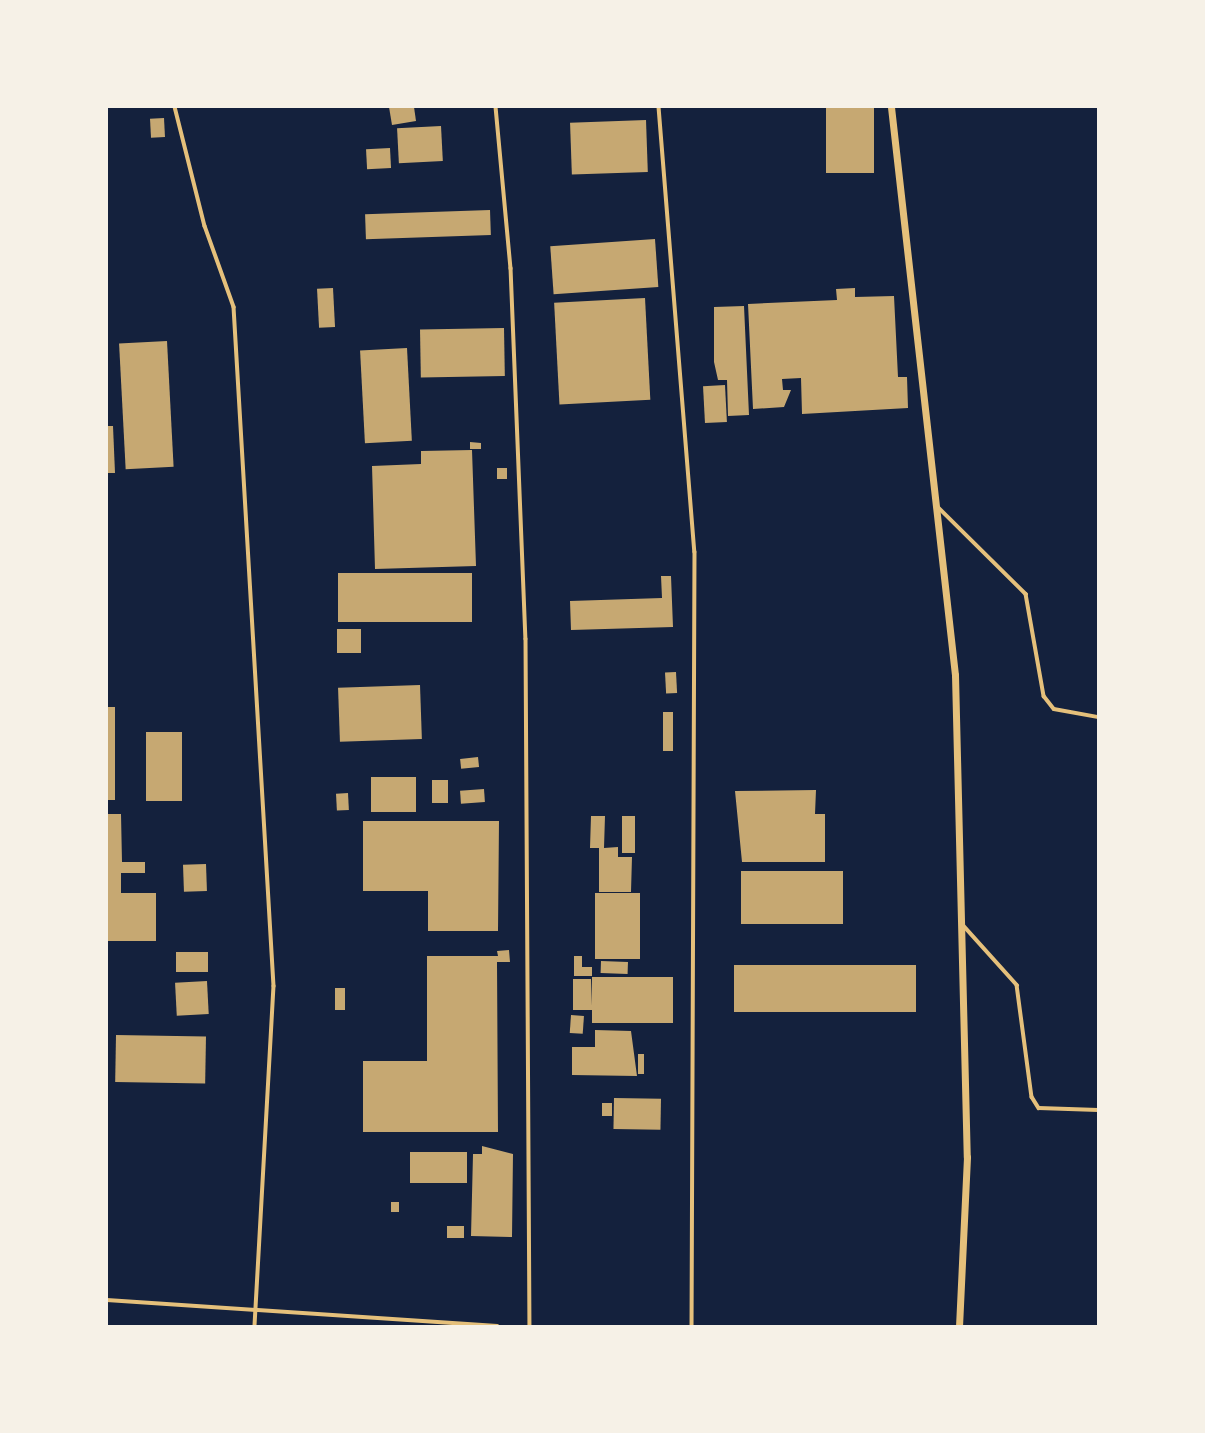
<!DOCTYPE html>
<style>
body{margin:0}
#map{position:relative;width:1205px;height:1433px;overflow:hidden;background:#14213d;font-family:"Source Serif 4",serif}
div>[style]{position:absolute}
[style*='--x']{left:calc(var(--x)*1px);top:calc(var(--y)*1px);width:calc(var(--w)*1px);rotate:calc(var(--a)*1deg)}
.building>*{inset:0;background:#c6a872;transform-origin:0 0}
.service>*{height:3.5px;margin:-1.75px;padding:0 1.75px;transform-origin:1.75px;border-radius:1.75px;background:#e5c07b}
.minor>*{height:7px;margin:-3.5px;padding:0 3.5px;transform-origin:3.5px;border-radius:3.5px;background:#e5c07b}
span{translate:-50% -50%;white-space:nowrap;text-align:center;line-height:1.15;-webkit-text-stroke:5px #f6f1e7;paint-order:stroke}
.frame{position:absolute;inset:0;border:108px solid #f6f1e7;pointer-events:none}
</style>
<div id="map">
<div class="building">
<i style="clip-path:polygon(389px 107px,414px 107px,416px 121px,392px 125px)"></i>
<i style="left:826px;top:107px;width:48px;height:66px"></i>
<i style="left:164px;top:118px;width:19px;height:14px;rotate:87deg"></i>
<i style="left:646px;top:120px;width:52px;height:76px;rotate:88deg"></i>
<i style="left:441px;top:126px;width:35px;height:44px;rotate:87deg"></i>
<i style="left:390px;top:148px;width:20px;height:24px;rotate:87deg"></i>
<i style="left:490px;top:210px;width:25px;height:125px;rotate:88deg"></i>
<i style="left:655px;top:239px;width:48px;height:105px;rotate:86deg"></i>
<i style="left:333px;top:288px;width:39px;height:16px;rotate:87deg"></i>
<i style="clip-path:polygon(855px 288px,855px 297px,894px 296px,898px 377px,907px 377px,908px 408px,802px 414px,801px 378px,782px 379px,783px 390px,791px 390px,784px 407px,753px 409px,748px 304px,837px 300px,836px 289px)"></i>
<i style="left:645px;top:298px;width:102px;height:91px;rotate:87deg"></i>
<i style="clip-path:polygon(744px 306px,749px 415px,728px 416px,727px 380px,718px 380px,714px 362px,714px 307px)"></i>
<i style="left:504px;top:328px;width:48px;height:84px;rotate:89deg"></i>
<i style="left:167px;top:341px;width:126px;height:48px;rotate:87deg"></i>
<i style="left:407px;top:348px;width:93px;height:47px;rotate:87deg"></i>
<i style="left:725px;top:385px;width:37px;height:22px;rotate:87deg"></i>
<i style="clip-path:polygon(107px 426px,113px 426px,115px 473px,107px 473px)"></i>
<i style="clip-path:polygon(470px 442px,481px 443px,481px 449px,470px 449px)"></i>
<i style="clip-path:polygon(472px 450px,476px 566px,375px 569px,372px 466px,421px 464px,421px 451px)"></i>
<i style="left:497px;top:468px;width:10px;height:11px"></i>
<i style="left:338px;top:573px;width:134px;height:49px"></i>
<i style="clip-path:polygon(661px 576px,671px 576px,673px 627px,571px 630px,570px 601px,662px 598px)"></i>
<i style="left:337px;top:629px;width:24px;height:24px"></i>
<i style="left:676px;top:672px;width:21px;height:11px;rotate:87deg"></i>
<i style="left:420px;top:685px;width:54px;height:82px;rotate:88deg"></i>
<i style="left:107px;top:707px;width:8px;height:93px"></i>
<i style="left:663px;top:712px;width:10px;height:39px"></i>
<i style="left:146px;top:732px;width:36px;height:69px"></i>
<i style="left:478px;top:757px;width:10px;height:18px;rotate:84deg"></i>
<i style="left:371px;top:777px;width:45px;height:35px"></i>
<i style="left:432px;top:780px;width:16px;height:23px"></i>
<i style="left:484px;top:789px;width:13px;height:24px;rotate:86deg"></i>
<i style="clip-path:polygon(816px 790px,815px 814px,825px 814px,825px 862px,742px 862px,735px 791px)"></i>
<i style="left:348px;top:793px;width:17px;height:12px;rotate:87deg"></i>
<i style="clip-path:polygon(107px 814px,121px 814px,122px 862px,145px 862px,145px 873px,121px 873px,121px 893px,156px 893px,156px 941px,107px 941px)"></i>
<i style="clip-path:polygon(591px 816px,605px 816px,604px 848px,618px 847px,618px 857px,632px 857px,631px 892px,599px 892px,599px 848px,590px 848px)"></i>
<i style="left:622px;top:816px;width:13px;height:37px"></i>
<i style="clip-path:polygon(363px 821px,499px 821px,498px 931px,428px 931px,428px 891px,363px 891px)"></i>
<i style="left:206px;top:864px;width:27px;height:23px;rotate:88deg"></i>
<i style="left:741px;top:871px;width:102px;height:53px"></i>
<i style="left:595px;top:893px;width:45px;height:66px"></i>
<i style="clip-path:polygon(509px 950px,510px 962px,497px 962px,498px 1132px,363px 1132px,363px 1061px,427px 1061px,427px 956px,498px 956px,497px 951px)"></i>
<i style="left:208px;top:952px;width:20px;height:32px;rotate:90deg"></i>
<i style="clip-path:polygon(574px 956px,582px 956px,582px 967px,592px 967px,592px 976px,574px 976px)"></i>
<i style="left:601px;top:961px;width:27px;height:12px;rotate:2deg"></i>
<i style="left:734px;top:965px;width:182px;height:47px"></i>
<i style="clip-path:polygon(592px 977px,673px 977px,673px 1023px,592px 1023px,592px 1010px,573px 1010px,573px 979px,591px 979px,592px 1006px)"></i>
<i style="left:207px;top:981px;width:33px;height:32px;rotate:87deg"></i>
<i style="left:335px;top:988px;width:10px;height:22px"></i>
<i style="left:571px;top:1015px;width:13px;height:18px;rotate:4deg"></i>
<i style="clip-path:polygon(595px 1030px,631px 1031px,637px 1076px,572px 1075px,572px 1047px,595px 1047px)"></i>
<i style="left:116px;top:1035px;width:90px;height:47px;rotate:1deg"></i>
<i style="left:638px;top:1054px;width:6px;height:20px"></i>
<i style="left:614px;top:1098px;width:47px;height:31px;rotate:1deg"></i>
<i style="left:602px;top:1103px;width:10px;height:13px"></i>
<i style="clip-path:polygon(482px 1146px,513px 1154px,512px 1237px,471px 1236px,473px 1154px,482px 1154px)"></i>
<i style="left:410px;top:1152px;width:57px;height:31px"></i>
<i style="left:391px;top:1202px;width:8px;height:10px"></i>
<i style="left:447px;top:1226px;width:17px;height:12px"></i>
</div>
<div class="service">
<i style="--x:175;--y:107;--w:123;--a:75.9"></i>
<i style="--x:205;--y:226;--w:86;--a:70.3"></i>
<i style="--x:234;--y:307;--w:680;--a:86.63"></i>
<i style="--x:274;--y:986;--w:341;--a:93.2"></i>
<i style="--x:496;--y:107;--w:162;--a:84.7"></i>
<i style="--x:511;--y:268;--w:371;--a:87.7"></i>
<i style="--x:526;--y:639;--w:687;--a:89.67"></i>
<i style="--x:659;--y:107;--w:446;--a:85.4"></i>
<i style="--x:695;--y:552;--w:774;--a:90.22"></i>
<i style="--x:938;--y:507;--w:124;--a:44.7"></i>
<i style="--x:1026;--y:594;--w:104;--a:80"></i>
<i style="--x:1044;--y:696;--w:16;--a:52"></i>
<i style="--x:1054;--y:709;--w:45;--a:10.3"></i>
<i style="--x:963;--y:925;--w:81;--a:48"></i>
<i style="--x:1017;--y:985;--w:113;--a:82.4"></i>
<i style="--x:1032;--y:1097;--w:13;--a:58"></i>
<i style="--x:1039;--y:1108;--w:59;--a:1.9"></i>
<i style="--x:107;--y:1300;--w:391;--a:3.8"></i>
</div>
<div class="minor">
<i style="--x:891;--y:107;--w:572;--a:83.57"></i>
<i style="--x:955;--y:675;--w:482;--a:88.6"></i>
<i style="--x:967;--y:1157;--w:169;--a:92.7"></i>
</div>
<div class="frame"></div>
</div>
